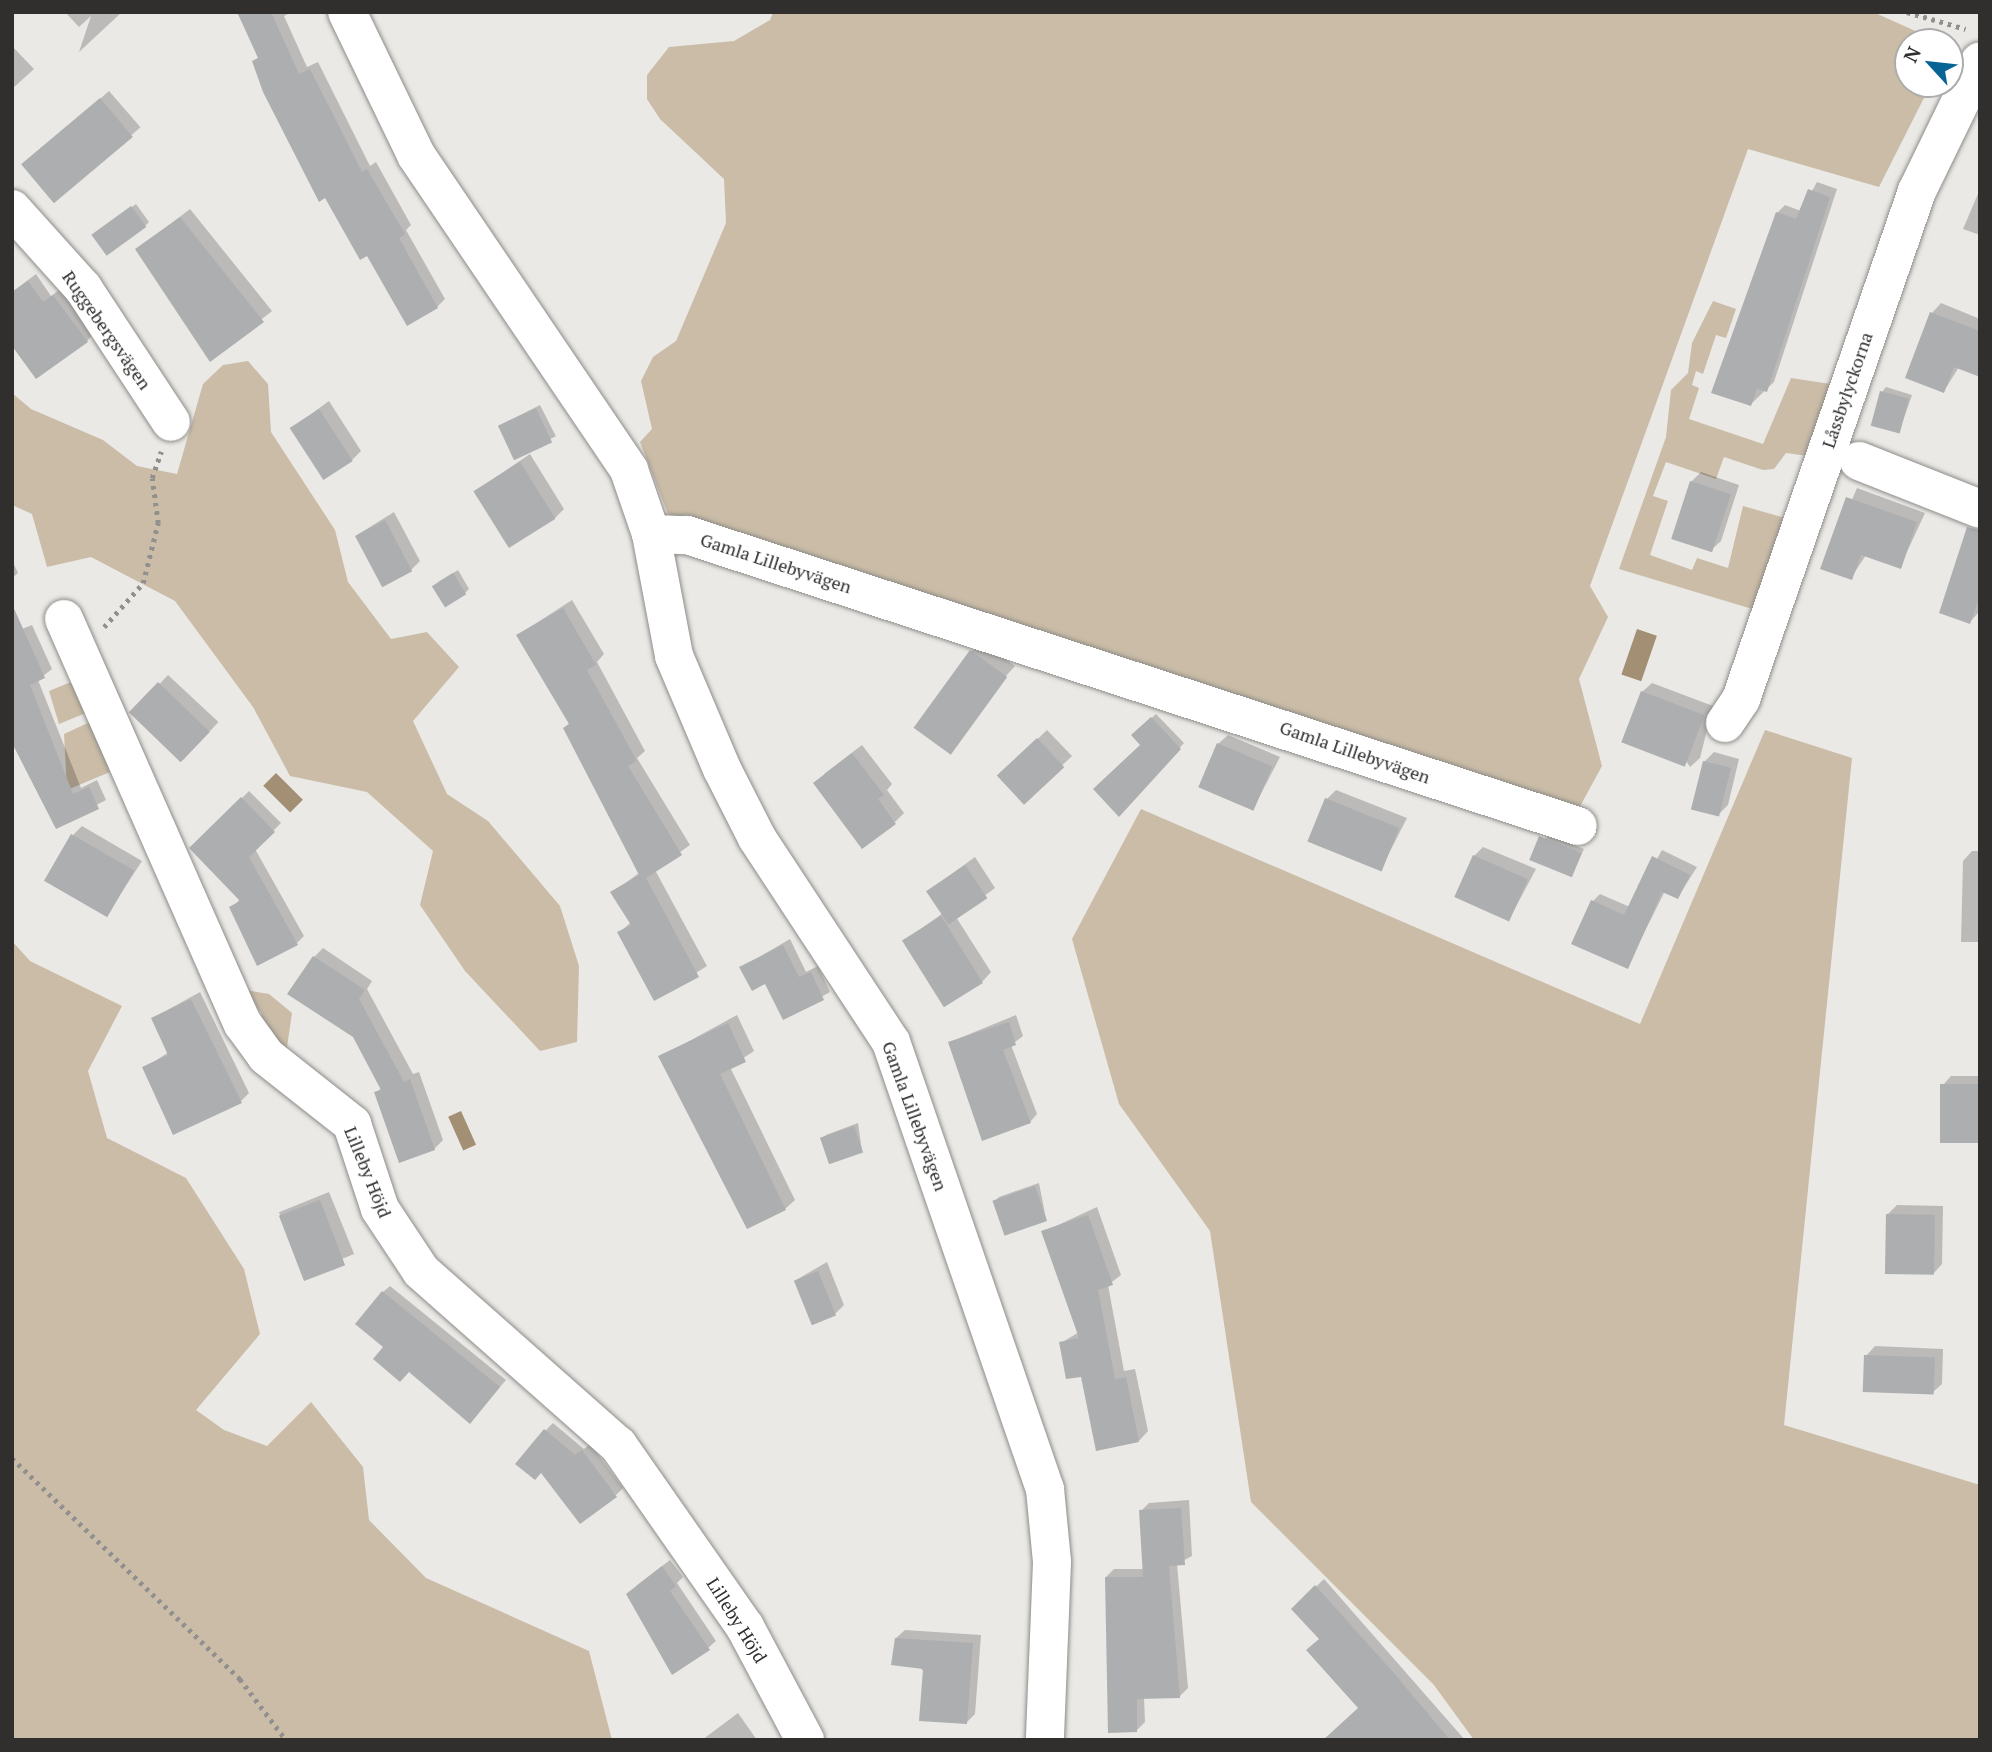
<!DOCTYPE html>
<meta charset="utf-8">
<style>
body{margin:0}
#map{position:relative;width:1992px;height:1752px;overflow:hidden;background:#ebe9e6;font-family:"PT Serif",serif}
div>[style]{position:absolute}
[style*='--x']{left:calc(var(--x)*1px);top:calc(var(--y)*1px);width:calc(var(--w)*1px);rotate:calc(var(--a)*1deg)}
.green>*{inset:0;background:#cabca6}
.water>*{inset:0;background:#a28f74;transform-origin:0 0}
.shadow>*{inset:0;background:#0003;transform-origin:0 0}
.building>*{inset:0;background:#acaeb0;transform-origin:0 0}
.path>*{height:4.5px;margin-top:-2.25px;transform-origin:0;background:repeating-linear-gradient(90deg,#91908e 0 3.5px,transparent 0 8.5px)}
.roads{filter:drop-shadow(0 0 2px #8d8c89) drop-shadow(0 0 2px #8d8c89)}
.minor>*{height:38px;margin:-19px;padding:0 19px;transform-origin:19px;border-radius:19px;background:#fff}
span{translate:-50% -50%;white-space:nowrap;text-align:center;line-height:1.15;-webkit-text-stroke:5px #fff;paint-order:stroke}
.street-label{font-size:18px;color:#302f2e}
.frame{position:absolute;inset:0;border:14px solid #302f2e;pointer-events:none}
.north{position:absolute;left:1894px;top:28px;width:70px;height:70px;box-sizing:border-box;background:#fff;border:2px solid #acacab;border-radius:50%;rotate:297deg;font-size:19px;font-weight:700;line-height:28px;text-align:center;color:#302f2e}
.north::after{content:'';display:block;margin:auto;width:24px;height:32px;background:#076494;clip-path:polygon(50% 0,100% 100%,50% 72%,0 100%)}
</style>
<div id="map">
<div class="green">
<i style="clip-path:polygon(773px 12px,1873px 12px,1940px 42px,1908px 42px,1908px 84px,1931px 84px,1879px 187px,1748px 149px,1590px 586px,1608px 617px,1579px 679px,1602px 766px,1577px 812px,668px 514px,640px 442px,652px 429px,641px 381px,653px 357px,676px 341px,726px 223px,724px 179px,660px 119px,647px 99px,647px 75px,669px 47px,734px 41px,770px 20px)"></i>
<i style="clip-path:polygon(1713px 301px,1736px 309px,1726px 338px,1716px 335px,1703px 374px,1696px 371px,1692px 385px,1699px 388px,1689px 419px,1763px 444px,1791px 378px,1831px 384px,1808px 456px,1786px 453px,1774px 469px,1763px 470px,1724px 457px,1716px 479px,1666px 462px,1653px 496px,1668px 501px,1650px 555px,1692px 570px,1697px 558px,1728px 568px,1743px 506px,1792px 520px,1759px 611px,1619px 569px,1666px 437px,1671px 390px,1688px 373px,1692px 343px)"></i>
<i style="clip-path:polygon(248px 361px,268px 384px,271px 432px,335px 530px,348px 582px,391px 639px,427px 632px,459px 667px,413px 721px,447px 794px,488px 821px,560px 906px,579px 966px,577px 1042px,540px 1051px,465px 971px,420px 905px,433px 851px,367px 792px,290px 776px,253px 707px,175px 601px,91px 557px,47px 567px,32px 514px,12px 505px,12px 393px,31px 409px,103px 440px,137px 466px,177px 474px,203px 384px,223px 365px)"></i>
<i style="clip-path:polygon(71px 682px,86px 713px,59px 724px,49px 691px)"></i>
<i style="clip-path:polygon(90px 722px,110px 772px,67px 790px,64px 734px)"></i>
<i style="clip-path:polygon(1765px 730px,1852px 758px,1784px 1425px,1980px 1485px,1980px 1740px,1474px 1740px,1434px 1685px,1251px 1502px,1210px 1231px,1119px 1104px,1072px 939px,1141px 809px,1640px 1024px)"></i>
<i style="clip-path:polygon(12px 941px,30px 961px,122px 1006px,88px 1071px,107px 1138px,186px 1178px,244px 1269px,260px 1334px,196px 1410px,224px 1430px,267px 1446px,311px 1402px,363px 1467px,369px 1520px,426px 1578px,589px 1651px,612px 1740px,12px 1740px)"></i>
<i style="clip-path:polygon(245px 990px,269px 994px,292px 1013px,285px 1061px,255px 1025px,262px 1014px)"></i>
</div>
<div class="water">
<i style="left:1637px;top:629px;width:21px;height:48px;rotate:19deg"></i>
<i style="left:276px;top:773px;width:38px;height:18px;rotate:45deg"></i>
<i style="left:461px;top:1111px;width:37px;height:14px;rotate:66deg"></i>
</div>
<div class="shadow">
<i style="clip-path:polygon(65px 12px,122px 12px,79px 52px,91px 16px,79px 27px)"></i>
<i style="clip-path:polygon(239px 12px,292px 12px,284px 16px,307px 67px,318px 62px,370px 166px,376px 162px,411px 225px,406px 230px,445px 299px,437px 307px,254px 62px,259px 57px)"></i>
<i style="clip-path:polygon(12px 46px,34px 69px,12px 89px)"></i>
<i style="left:109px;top:91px;width:48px;height:112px;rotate:49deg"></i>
<i style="clip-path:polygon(1817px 182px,1837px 189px,1774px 382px,1751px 404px,1777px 213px,1785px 205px,1801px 211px)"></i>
<i style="clip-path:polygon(1980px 189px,1980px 235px,1963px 229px)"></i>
<i style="clip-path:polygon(136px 204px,149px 222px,145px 226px,98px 231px)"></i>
<i style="clip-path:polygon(190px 209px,272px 311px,211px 359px,137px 250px)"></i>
<i style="clip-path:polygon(36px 274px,51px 296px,62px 288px,94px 333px,87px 341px,12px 343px,12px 292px)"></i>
<i style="clip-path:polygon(1941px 303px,1980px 319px,1980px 375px,1959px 367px,1944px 391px,1932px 313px)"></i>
<i style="clip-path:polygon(1886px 387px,1912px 395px,1899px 432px,1882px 392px)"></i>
<i style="clip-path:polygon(329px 401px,361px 451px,352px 460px,292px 428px)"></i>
<i style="left:540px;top:405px;width:35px;height:45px;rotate:63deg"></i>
<i style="clip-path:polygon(530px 454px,564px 509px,555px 518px,475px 491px)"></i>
<i style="clip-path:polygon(1701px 472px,1739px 485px,1721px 541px,1711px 550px,1691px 482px)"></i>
<i style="clip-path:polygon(1857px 488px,1925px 513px,1900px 567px,1866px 555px,1851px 578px,1823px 568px)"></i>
<i style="clip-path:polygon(394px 512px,420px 561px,411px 570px,357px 535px)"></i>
<i style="clip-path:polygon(1980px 541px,1980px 611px,1970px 622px)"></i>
<i style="clip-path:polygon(12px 560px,18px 573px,12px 578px)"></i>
<i style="clip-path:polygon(458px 570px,469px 589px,465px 593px,438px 582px)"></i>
<i style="clip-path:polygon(572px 600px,604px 654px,597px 662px,645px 751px,637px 758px,690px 845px,655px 870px,707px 966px,655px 999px,619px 933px,631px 922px,612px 893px,639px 873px,565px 728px,570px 723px,518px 635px)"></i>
<i style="clip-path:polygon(32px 625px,52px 669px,38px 680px,81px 788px,97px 780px,106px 800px,56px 826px,12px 734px,12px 633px)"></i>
<i style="clip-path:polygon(981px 642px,1015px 666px,948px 740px,971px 652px)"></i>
<i style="left:168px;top:675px;width:69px;height:52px;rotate:43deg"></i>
<i style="clip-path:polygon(1652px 683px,1713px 706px,1700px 758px,1690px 767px,1642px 692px)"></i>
<i style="clip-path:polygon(1156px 714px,1184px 743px,1119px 814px,1143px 745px,1133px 735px)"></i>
<i style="left:1047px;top:730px;width:36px;height:66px;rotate:46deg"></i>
<i style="clip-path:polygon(1228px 735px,1280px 757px,1253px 809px,1218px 744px)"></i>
<i style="clip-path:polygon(862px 745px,892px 784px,887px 790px,904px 813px,895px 822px,824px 774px)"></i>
<i style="clip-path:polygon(1714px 752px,1739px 759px,1728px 805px,1719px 814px,1704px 762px)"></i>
<i style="clip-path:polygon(1336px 790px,1407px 818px,1381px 869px,1327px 799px)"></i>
<i style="clip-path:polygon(249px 791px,281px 823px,255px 849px,304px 936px,297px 943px,232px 908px,240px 899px,192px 848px)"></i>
<i style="clip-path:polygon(82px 826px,142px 861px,107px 915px,73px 835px)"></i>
<i style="clip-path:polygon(1549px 835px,1584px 849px,1572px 875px,1545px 839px)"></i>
<i style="clip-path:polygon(1483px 847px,1536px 869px,1510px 918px,1474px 856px)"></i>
<i style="clip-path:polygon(1662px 850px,1697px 867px,1678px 897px,1665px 891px,1627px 967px,1592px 902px,1600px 894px,1630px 907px)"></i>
<i style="clip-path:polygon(1972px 851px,1980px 851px,1980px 942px,1961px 942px,1963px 861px)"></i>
<i style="clip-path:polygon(975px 857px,995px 888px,956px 917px,991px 972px,982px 982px,904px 941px,943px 913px,928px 891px)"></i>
<i style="clip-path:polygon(790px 939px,806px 972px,818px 966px,830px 992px,784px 1018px,766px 982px,742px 967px)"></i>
<i style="clip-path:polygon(323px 948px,372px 981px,367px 989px,413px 1074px,419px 1072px,443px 1140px,434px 1149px,376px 1093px,382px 1087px,314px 957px)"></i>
<i style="clip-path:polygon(200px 992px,249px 1093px,241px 1101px,144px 1068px,169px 1052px,153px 1018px)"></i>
<i style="clip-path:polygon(737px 1015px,754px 1051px,730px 1067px,795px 1200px,785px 1209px,660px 1057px)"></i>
<i style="clip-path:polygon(1016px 1015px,1023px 1036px,1011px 1045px,1037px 1114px,1030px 1122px,950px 1042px)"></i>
<i style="clip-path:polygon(1951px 1076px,1980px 1076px,1980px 1141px,1942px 1086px)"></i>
<i style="clip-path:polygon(858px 1123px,862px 1151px,822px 1139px,826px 1135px)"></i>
<i style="clip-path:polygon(1039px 1183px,1046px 1219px,995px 1201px,999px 1197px)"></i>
<i style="left:329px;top:1192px;width:67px;height:54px;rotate:68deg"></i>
<i style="clip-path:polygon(1897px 1205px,1943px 1206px,1942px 1264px,1933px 1274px,1888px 1214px)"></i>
<i style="clip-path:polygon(1097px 1207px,1121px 1275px,1108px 1285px,1124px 1371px,1135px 1369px,1148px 1431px,1139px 1441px,1061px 1343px,1079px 1332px,1043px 1232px)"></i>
<i style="clip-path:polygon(827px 1262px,844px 1305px,835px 1314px,796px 1280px)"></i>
<i style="clip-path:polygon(390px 1286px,506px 1380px,476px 1415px,385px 1347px,383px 1292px)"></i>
<i style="clip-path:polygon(1875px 1346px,1943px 1349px,1942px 1384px,1932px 1393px,1866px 1356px)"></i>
<i style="clip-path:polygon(553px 1423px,584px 1449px,590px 1444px,623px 1488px,616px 1495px,545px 1431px)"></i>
<i style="clip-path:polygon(1189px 1500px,1192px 1556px,1177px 1564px,1188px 1688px,1180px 1696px,1144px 1697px,1145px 1722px,1137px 1730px,1106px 1577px,1114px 1569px,1145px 1569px,1141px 1511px,1149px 1503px)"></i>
<i style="clip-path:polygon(670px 1560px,683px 1577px,677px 1583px,716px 1641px,708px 1648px,636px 1586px)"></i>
<i style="clip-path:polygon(1324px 1579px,1465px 1740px,1387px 1740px,1360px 1708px,1321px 1638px,1293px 1609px)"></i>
<i style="clip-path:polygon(905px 1630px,981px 1635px,975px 1714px,966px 1723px,896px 1638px)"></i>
<i style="clip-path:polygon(738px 1713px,757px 1740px,702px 1740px)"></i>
</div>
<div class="building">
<i style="clip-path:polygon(237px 12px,271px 12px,299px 74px,310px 69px,362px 172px,367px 169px,405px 234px,399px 238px,438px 308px,407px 326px,367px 256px,360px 260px,325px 198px,319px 202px,263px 92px,252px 61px,258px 58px)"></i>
<i style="left:100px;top:98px;width:51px;height:103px;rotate:50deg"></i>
<i style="clip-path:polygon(1808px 189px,1830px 197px,1767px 392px,1757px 389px,1751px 406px,1711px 393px,1776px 212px,1796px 219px)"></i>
<i style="left:131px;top:206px;width:26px;height:49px;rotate:54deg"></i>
<i style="clip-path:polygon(180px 217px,264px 322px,210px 362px,135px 249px)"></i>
<i style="clip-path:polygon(28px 281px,43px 302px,53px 295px,88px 342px,36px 379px,12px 346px,12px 292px)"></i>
<i style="clip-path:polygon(1930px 312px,1980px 331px,1980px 377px,1954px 367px,1944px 393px,1905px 378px)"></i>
<i style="left:1880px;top:391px;width:30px;height:36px;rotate:15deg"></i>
<i style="left:536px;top:408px;width:38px;height:42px;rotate:65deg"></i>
<i style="left:319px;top:409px;width:62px;height:35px;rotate:57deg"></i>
<i style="left:520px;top:462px;width:67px;height:55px;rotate:58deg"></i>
<i style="left:1690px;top:481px;width:43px;height:61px;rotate:18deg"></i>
<i style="clip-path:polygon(1846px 497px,1917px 522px,1901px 569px,1861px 555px,1852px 580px,1820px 569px)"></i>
<i style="left:385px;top:520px;width:58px;height:34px;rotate:62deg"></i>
<i style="clip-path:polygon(1967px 527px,1980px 530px,1980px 596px,1970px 624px,1939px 613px)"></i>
<i style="left:453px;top:573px;width:25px;height:25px;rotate:58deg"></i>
<i style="clip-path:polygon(12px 604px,45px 678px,30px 685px,73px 794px,89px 787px,99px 809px,56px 829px,12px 743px)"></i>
<i style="clip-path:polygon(563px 608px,596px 665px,587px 670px,637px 761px,628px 766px,682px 855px,646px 878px,699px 977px,654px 1001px,617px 932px,631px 925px,610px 892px,639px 875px,563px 728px,569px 724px,516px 635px)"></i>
<i style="left:970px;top:650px;width:46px;height:96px;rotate:36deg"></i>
<i style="left:158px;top:682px;width:72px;height:42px;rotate:44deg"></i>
<i style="left:1641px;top:691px;width:68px;height:55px;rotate:21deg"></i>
<i style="clip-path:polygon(1151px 717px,1181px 749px,1119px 817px,1093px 789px,1140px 745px,1131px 735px)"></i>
<i style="left:1037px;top:738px;width:40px;height:55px;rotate:47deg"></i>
<i style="left:1217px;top:743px;width:60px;height:48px;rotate:23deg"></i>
<i style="clip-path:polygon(852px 753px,884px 795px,878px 799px,896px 824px,862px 849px,813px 783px)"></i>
<i style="left:1703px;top:761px;width:29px;height:50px;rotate:14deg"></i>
<i style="clip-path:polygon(241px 797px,275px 832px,249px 857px,298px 945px,257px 966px,229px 907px,240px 901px,189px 848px)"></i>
<i style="left:1325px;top:798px;width:80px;height:47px;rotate:22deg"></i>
<i style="left:71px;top:834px;width:73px;height:54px;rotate:30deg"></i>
<i style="left:1539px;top:836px;width:46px;height:26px;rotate:22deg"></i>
<i style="left:1473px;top:855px;width:60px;height:46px;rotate:24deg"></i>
<i style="clip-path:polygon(1652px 856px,1690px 875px,1678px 899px,1662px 892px,1628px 969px,1571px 944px,1591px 900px,1624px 915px)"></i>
<i style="left:965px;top:865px;width:40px;height:47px;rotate:56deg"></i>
<i style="left:941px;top:916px;width:79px;height:46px;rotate:58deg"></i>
<i style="clip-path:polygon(783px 945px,799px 977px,811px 972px,824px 1000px,783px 1020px,765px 984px,752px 991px,739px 967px)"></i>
<i style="clip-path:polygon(313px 956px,365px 990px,359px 999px,404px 1082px,410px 1079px,435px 1150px,399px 1163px,374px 1092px,381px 1090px,353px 1037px,287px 994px)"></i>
<i style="clip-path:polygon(191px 999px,242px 1103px,173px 1135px,142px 1067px,168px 1055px,151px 1018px)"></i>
<i style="clip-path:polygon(1009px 1022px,1016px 1045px,1003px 1050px,1031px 1123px,982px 1141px,948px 1042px)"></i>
<i style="clip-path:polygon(728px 1023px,746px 1062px,720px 1074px,786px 1210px,747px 1229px,658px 1056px)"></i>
<i style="left:1980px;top:1084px;width:59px;height:40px;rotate:90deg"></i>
<i style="left:854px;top:1126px;width:28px;height:36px;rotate:71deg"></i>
<i style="left:1035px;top:1186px;width:37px;height:45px;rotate:71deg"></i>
<i style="left:320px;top:1200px;width:70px;height:44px;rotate:69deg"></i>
<i style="left:1886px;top:1214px;width:49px;height:60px;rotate:1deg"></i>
<i style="clip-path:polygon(1088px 1215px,1113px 1285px,1098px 1290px,1115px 1379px,1126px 1377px,1139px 1442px,1096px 1451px,1081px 1377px,1066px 1379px,1059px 1342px,1079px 1338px,1041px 1231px)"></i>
<i style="left:818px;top:1271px;width:48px;height:26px;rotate:68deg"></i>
<i style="clip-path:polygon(382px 1291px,500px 1387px,470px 1424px,409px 1372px,400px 1382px,373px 1359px,383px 1347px,355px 1324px)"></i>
<i style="left:1864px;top:1355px;width:71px;height:37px;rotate:2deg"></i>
<i style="clip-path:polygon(544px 1429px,575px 1455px,582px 1450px,617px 1497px,580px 1524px,541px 1473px,535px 1480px,515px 1464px)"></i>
<i style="clip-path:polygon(1181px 1508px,1185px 1565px,1169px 1566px,1180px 1698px,1137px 1699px,1137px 1732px,1108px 1733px,1105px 1577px,1143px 1577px,1139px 1510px)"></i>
<i style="clip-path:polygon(662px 1566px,676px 1586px,670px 1591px,710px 1650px,672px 1675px,626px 1594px)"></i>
<i style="clip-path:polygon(1315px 1585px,1393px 1672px,1450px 1740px,1323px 1740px,1358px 1708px,1306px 1650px,1319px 1639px,1291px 1609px)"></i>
<i style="clip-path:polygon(895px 1638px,973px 1643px,967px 1724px,919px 1721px,923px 1669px,891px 1665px)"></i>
</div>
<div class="path">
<i style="--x:1907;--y:12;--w:61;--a:16.1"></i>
<i style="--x:104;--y:627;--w:59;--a:-48.4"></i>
<i style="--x:143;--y:583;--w:62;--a:-76"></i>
<i style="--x:158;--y:523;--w:45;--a:-97.6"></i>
<i style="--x:152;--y:478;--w:28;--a:-71"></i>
<i style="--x:12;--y:1458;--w:318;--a:44.1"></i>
<i style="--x:240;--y:1679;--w:76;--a:53"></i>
</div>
<div class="roads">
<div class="minor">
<i style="--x:347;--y:12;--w:159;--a:64.2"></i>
<i style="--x:416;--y:155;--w:380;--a:55.9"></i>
<i style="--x:629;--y:470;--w:68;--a:71"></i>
<i style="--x:651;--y:534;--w:124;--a:79.3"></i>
<i style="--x:674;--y:656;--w:123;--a:67"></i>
<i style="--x:722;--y:769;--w:77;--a:63.1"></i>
<i style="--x:757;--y:838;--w:244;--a:56.7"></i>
<i style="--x:891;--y:1042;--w:473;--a:71"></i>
<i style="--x:1045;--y:1489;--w:73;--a:84.5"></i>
<i style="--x:1052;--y:1562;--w:178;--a:92.3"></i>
<i style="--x:12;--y:209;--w:106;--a:48.1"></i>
<i style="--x:83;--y:288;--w:160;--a:56.7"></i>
<i style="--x:1859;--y:461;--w:130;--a:21.6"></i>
<i style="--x:651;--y:534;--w:36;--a:2"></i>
<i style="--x:687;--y:535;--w:937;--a:18.09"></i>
<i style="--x:64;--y:619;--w:443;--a:66.2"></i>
<i style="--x:243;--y:1024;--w:39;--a:54"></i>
<i style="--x:266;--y:1056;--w:110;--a:38.3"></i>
<i style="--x:352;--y:1124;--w:89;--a:71.8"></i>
<i style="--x:380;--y:1209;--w:74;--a:56.5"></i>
<i style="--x:421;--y:1271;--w:263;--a:41.5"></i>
<i style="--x:618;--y:1445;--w:222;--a:55.1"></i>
<i style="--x:745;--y:1627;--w:128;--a:62"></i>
<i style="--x:1725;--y:723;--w:29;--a:-56"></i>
<i style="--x:1741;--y:699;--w:538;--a:-70.89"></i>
<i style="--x:1917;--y:191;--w:144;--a:-64.1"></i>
</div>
</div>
<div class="street-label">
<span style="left:107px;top:330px;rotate:55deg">Ruggebergsvägen</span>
<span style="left:1847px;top:390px;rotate:-71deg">Låssbylyckorna</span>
<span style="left:776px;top:563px;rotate:18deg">Gamla Lillebyvägen</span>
<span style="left:1355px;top:752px;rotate:19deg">Gamla Lillebyvägen</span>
<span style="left:915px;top:1116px;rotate:70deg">Gamla Lillebyvägen</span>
<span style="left:368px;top:1172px;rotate:68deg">Lilleby Höjd</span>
<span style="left:737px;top:1620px;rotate:58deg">Lilleby Höjd</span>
</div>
<div class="frame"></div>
<div class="north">N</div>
</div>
